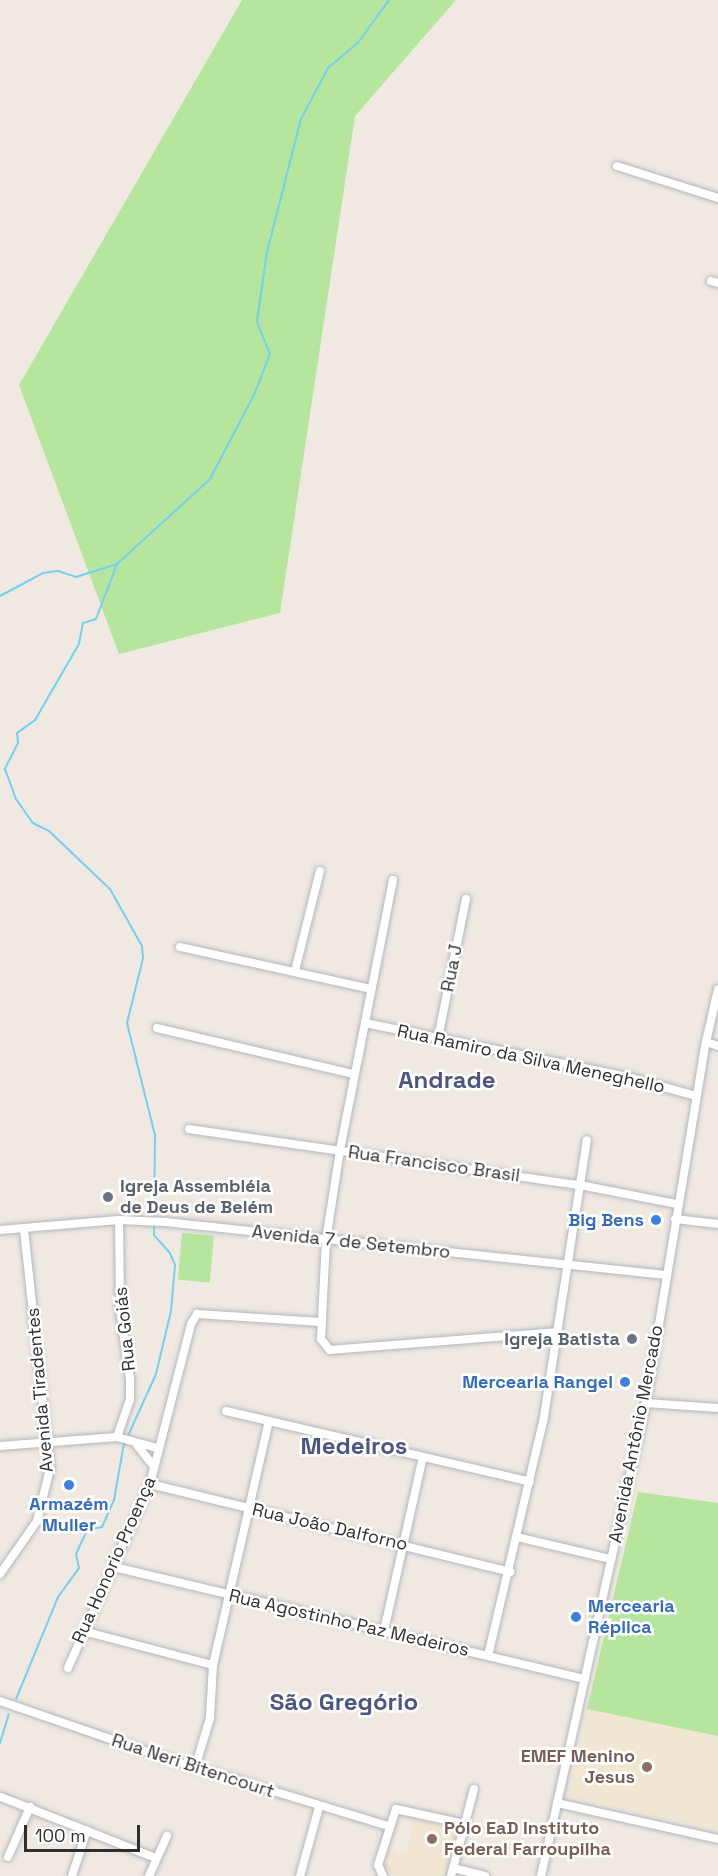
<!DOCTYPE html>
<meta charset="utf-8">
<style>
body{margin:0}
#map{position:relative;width:718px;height:1876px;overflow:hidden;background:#efe9e1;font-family:"Space Grotesk",sans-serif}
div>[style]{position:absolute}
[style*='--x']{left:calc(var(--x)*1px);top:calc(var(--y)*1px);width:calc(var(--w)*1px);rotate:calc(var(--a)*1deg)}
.education>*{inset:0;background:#f0e6d1}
.green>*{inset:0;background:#b6e59e;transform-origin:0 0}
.stream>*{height:2px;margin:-1px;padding:0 1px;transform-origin:1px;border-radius:1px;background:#75cff0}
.roads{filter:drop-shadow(0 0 2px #b4b7c1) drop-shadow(0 0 2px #b4b7c1)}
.minor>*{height:8px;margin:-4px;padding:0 4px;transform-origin:4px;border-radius:4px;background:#fff}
.dots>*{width:16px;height:16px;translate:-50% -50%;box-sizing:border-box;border:3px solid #fff;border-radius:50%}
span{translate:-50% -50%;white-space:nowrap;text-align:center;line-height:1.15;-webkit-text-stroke:5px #fff;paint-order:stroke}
.street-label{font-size:18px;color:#2e2e2e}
.worship-label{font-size:18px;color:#5b616d;font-weight:700}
.left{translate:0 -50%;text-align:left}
.right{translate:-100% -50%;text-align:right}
.shop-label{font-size:18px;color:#366cbe;font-weight:700}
.education-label{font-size:18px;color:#785e54;font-weight:700}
.district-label{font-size:24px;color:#4d5680;font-weight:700}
.scale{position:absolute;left:24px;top:1825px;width:116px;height:27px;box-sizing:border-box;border:3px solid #2e2e2e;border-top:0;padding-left:8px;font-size:18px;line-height:21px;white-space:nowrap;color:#2e2e2e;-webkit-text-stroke:4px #fff;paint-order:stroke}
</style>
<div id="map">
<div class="education">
<i style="clip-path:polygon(587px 1709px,718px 1736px,718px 1830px,569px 1797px)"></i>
<i style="clip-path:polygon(414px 1818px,457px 1829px,445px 1876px,401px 1876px,383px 1872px,389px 1849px,406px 1853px)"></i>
</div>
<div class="green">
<i style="clip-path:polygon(242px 0,456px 0,355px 116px,280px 613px,119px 654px,19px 385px)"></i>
<i style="left:182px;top:1233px;width:32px;height:47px;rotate:5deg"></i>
<i style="clip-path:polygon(638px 1492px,718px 1503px,718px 1736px,587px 1709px)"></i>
</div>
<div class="stream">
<i style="--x:117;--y:564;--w:59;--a:110.9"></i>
<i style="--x:96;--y:619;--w:14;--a:163"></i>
<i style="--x:83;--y:623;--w:21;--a:101"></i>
<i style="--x:79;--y:644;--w:88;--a:120.1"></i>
<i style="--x:35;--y:720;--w:22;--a:144"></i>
<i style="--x:17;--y:733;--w:10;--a:84"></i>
<i style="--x:18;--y:743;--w:29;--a:117"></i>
<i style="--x:5;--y:769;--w:32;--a:70"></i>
<i style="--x:16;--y:799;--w:29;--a:55"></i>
<i style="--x:33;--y:823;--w:18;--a:27"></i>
<i style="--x:49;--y:831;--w:84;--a:43.6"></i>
<i style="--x:110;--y:889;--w:65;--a:60.7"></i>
<i style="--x:142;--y:946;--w:12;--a:85"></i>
<i style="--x:143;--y:958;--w:67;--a:103.8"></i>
<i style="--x:127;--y:1023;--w:115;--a:76"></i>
<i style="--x:155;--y:1135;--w:84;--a:90.7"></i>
<i style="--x:117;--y:564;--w:126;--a:-42.4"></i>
<i style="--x:210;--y:479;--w:95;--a:-62.4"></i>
<i style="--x:254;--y:395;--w:44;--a:-68.7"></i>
<i style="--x:270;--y:354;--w:35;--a:-112"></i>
<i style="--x:257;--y:321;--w:70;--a:-81.8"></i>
<i style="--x:267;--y:252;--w:137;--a:-75.7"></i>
<i style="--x:301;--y:119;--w:58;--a:-62.1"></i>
<i style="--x:328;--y:68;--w:38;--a:-40"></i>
<i style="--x:357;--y:44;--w:54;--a:-54"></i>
<i style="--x:0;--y:596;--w:49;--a:-28.1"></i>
<i style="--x:43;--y:573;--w:15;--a:-8"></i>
<i style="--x:58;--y:571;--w:19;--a:18"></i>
<i style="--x:76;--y:577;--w:43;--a:-17.6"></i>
<i style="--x:127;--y:1438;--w:70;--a:-65.6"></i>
<i style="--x:156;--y:1374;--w:65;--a:-76.6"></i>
<i style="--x:171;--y:1311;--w:46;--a:-85"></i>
<i style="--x:175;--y:1265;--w:13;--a:-113"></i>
<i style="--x:170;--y:1253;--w:24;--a:-132"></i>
<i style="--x:154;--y:1235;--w:11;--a:-90"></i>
<i style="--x:16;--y:1699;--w:110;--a:-67.6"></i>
<i style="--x:58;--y:1597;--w:36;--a:-54"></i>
<i style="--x:79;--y:1568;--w:14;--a:-102"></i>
<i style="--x:76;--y:1554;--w:26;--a:-65"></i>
<i style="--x:87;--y:1530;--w:15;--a:-11"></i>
<i style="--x:102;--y:1527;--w:30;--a:-66"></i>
<i style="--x:114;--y:1500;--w:58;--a:-80"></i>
<i style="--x:0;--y:1743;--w:30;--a:-73"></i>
</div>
<div class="roads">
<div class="minor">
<i style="--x:617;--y:166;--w:106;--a:17.6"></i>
<i style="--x:711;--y:281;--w:7;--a:16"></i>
<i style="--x:393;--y:880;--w:275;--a:101.1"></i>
<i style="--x:340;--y:1150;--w:91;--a:98.8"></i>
<i style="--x:326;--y:1240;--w:99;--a:92.9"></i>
<i style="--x:321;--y:1339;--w:14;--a:51"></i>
<i style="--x:330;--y:1350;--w:229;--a:-4.5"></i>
<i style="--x:180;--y:947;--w:196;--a:12.4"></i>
<i style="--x:295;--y:971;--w:103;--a:-76"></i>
<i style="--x:365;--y:1023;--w:268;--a:11.6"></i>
<i style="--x:628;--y:1077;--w:71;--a:15.6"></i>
<i style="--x:157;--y:1028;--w:201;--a:13.2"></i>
<i style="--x:438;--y:1038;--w:142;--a:-78.6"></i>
<i style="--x:706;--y:1042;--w:13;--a:18"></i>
<i style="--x:189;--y:1129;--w:395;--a:8.2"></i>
<i style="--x:580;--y:1185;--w:99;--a:11.1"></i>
<i style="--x:675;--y:1219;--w:43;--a:6.6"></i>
<i style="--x:0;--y:1230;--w:119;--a:-4.8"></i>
<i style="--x:119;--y:1220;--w:46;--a:2.5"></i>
<i style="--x:165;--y:1222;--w:504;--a:6.04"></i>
<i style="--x:646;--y:1403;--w:72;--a:4"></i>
<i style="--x:226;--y:1411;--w:312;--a:13.1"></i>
<i style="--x:117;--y:1437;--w:39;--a:-71"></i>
<i style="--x:130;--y:1400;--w:21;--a:-90"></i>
<i style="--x:130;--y:1379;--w:70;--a:-98.2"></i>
<i style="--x:120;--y:1310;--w:90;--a:-90.6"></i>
<i style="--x:137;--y:1445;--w:28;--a:52"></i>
<i style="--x:0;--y:1446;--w:117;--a:-4.4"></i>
<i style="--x:117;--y:1437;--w:41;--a:15.4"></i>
<i style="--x:150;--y:1484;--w:371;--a:13.7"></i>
<i style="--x:517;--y:1537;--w:97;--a:13.2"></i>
<i style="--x:114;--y:1567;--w:484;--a:13.4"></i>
<i style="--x:0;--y:1574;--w:65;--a:-55.1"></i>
<i style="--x:37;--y:1521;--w:54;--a:-76"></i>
<i style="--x:50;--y:1469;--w:242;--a:-96.2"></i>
<i style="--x:83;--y:1631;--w:134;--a:14.7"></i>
<i style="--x:384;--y:1631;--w:178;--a:-77.4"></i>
<i style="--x:488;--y:1656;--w:245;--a:-76.8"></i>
<i style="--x:544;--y:1417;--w:280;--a:-81.2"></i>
<i style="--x:68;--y:1668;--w:201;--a:-66"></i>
<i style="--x:150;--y:1484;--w:165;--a:-75.6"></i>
<i style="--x:191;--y:1324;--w:12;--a:-59"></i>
<i style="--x:197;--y:1314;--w:124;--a:3.7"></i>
<i style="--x:0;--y:1701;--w:181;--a:19"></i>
<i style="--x:171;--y:1760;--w:227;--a:16.9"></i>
<i style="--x:195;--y:1768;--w:52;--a:-73.3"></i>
<i style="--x:210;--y:1718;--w:53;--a:-86.8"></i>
<i style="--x:213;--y:1665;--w:250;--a:-77.1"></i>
<i style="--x:1;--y:1797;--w:167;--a:21.5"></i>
<i style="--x:557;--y:1803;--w:165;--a:12.6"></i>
<i style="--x:8;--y:1857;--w:55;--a:-66.3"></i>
<i style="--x:453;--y:1868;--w:33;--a:14"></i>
<i style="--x:72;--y:1876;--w:48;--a:-71.9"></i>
<i style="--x:149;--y:1876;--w:44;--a:-65.8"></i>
<i style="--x:300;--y:1876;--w:72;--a:-74.6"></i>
<i style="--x:383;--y:1876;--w:12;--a:-114"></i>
<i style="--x:378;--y:1865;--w:59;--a:-72.2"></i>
<i style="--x:396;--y:1809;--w:70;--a:12.4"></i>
<i style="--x:451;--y:1876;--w:90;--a:-75.2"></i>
<i style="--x:541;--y:1876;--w:485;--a:-77.5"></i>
<i style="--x:646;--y:1403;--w:366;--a:-80.6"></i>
<i style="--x:706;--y:1042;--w:54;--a:-77.2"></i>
</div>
</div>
<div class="dots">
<i style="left:108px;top:1197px;background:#6b7280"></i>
<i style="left:656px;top:1220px;background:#3f7fe0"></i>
<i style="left:632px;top:1339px;background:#6b7280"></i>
<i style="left:625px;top:1382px;background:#3f7fe0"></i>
<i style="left:69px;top:1485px;background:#3f7fe0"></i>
<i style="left:576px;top:1617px;background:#3f7fe0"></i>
<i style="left:647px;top:1767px;background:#8d6e63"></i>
<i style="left:432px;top:1839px;background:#8d6e63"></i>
</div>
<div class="street-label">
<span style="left:452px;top:968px;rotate:-79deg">Rua J</span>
<span style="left:531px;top:1059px;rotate:12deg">Rua Ramiro da Silva Meneghello</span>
<span style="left:434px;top:1164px;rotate:8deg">Rua Francisco Brasil</span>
<span style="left:351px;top:1242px;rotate:6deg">Avenida 7 de Setembro</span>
<span style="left:125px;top:1329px;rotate:-96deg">Rua Goiás</span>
<span style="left:40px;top:1390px;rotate:-95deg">Avenida Tiradentes</span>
<span style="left:636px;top:1434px;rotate:-79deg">Avenida Antônio Mercado</span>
<span style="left:330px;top:1527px;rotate:13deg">Rua João Dalforno</span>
<span style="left:114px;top:1560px;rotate:-66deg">Rua Honorio Proença</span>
<span style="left:349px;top:1623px;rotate:13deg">Rua Agostinho Paz Medeiros</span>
<span style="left:193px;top:1766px;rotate:18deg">Rua Neri Bitencourt</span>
</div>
<div class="worship-label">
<span class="left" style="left:120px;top:1197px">Igreja Assembléia<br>de Deus de Belém</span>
<span class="right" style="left:620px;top:1339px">Igreja Batista</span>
</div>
<div class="shop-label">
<span class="right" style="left:644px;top:1220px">Big Bens</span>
<span class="right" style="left:613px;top:1382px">Mercearia Rangel</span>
<span style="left:69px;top:1515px">Armazém<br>Muller</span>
<span class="left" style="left:588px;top:1617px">Mercearia<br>Réplica</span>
</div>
<div class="education-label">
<span class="right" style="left:635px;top:1767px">EMEF Menino<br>Jesus</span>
<span class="left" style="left:444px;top:1839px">Pólo EaD Instituto<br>Federal Farroupilha</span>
</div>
<div class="district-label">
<span style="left:447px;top:1080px">Andrade</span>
<span style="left:354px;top:1446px">Medeiros</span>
<span style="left:344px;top:1702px">São Gregório</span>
</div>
<div class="scale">100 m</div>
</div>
